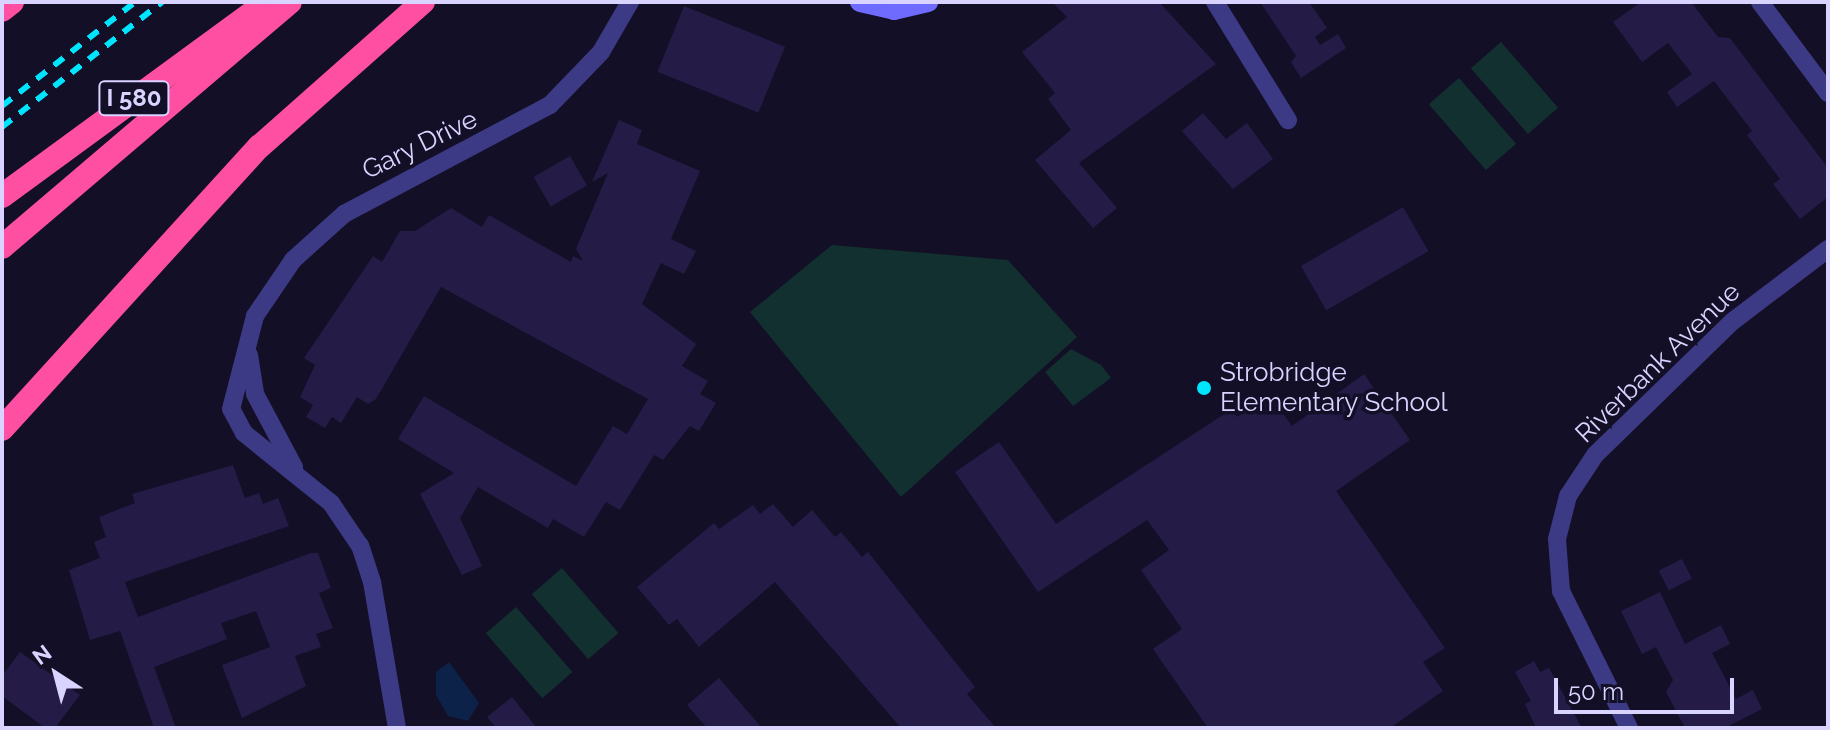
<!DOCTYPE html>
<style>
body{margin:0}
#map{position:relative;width:1830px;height:730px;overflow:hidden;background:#130f26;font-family:Raleway,sans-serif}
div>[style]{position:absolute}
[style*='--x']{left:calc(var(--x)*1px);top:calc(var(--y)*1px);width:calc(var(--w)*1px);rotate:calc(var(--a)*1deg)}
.green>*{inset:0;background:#12302f;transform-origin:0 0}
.water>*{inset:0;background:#0c2248}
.building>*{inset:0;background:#241b47;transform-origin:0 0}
.street>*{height:18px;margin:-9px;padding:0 9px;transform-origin:9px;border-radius:9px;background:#3d3a85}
.secondary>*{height:20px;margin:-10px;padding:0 10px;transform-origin:10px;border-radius:10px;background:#6f6bff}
.highway>*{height:24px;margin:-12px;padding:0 12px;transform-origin:12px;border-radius:12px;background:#ff4fa3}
.rail>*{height:6px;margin-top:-3px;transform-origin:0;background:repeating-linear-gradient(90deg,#00e5ff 0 12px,transparent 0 22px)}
.dots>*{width:22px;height:22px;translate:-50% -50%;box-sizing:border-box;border:4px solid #130f26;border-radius:50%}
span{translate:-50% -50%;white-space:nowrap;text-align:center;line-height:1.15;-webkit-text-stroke:7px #130f26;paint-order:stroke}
.shield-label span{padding:2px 6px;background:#130f26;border:2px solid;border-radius:6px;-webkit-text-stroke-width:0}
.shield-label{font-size:24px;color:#d9d4ff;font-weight:700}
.street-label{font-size:26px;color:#d9d4ff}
.poi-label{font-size:26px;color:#d9d4ff}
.left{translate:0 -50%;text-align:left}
.frame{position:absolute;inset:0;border:4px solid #d9d4ff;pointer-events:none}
.north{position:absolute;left:16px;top:634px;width:80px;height:80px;-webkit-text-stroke:6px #130f26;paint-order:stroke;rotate:324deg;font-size:22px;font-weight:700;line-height:32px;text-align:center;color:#d9d4ff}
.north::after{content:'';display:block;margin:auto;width:28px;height:36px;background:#d9d4ff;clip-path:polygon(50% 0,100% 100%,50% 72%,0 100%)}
.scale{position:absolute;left:1554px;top:678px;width:180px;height:36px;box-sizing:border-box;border:4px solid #d9d4ff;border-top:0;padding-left:10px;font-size:24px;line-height:28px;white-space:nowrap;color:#d9d4ff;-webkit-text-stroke:6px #130f26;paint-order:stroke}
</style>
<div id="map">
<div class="green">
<i style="left:1501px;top:42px;width:87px;height:40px;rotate:49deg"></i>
<i style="left:1459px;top:78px;width:87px;height:40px;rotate:49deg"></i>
<i style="clip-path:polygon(832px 245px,1008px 260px,1077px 337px,901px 497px,750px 312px)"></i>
<i style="clip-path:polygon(1071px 349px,1101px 365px,1111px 378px,1073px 406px,1045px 372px)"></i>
<i style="left:562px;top:568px;width:86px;height:40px;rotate:49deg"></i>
<i style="left:516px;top:607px;width:86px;height:40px;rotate:49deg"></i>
</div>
<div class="water">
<i style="clip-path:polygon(449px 662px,479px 703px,468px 721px,448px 716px,436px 695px,436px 672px)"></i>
</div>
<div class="building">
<i style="clip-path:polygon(1052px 2px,1159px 2px,1216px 64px,1079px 163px,1117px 208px,1093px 228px,1035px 160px,1071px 130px,1048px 99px,1055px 93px,1022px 52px,1067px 17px)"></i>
<i style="clip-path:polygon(1260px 2px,1309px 2px,1327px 28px,1315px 37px,1320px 45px,1338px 34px,1346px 48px,1301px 78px,1291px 62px,1296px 56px)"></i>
<i style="clip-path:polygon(1641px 2px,1691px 2px,1718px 37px,1730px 38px,1828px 168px,1828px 197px,1800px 219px,1773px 184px,1780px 179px,1747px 135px,1752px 131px,1714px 81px,1677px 107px,1667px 92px,1692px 74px,1668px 43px,1642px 62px,1613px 22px)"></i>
<i style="left:684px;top:6px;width:109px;height:71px;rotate:22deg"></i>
<i style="clip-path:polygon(1203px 113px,1226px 139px,1247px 123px,1273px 159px,1233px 189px,1182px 131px)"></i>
<i style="clip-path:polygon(619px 120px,642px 130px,637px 144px,700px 171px,671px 239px,696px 251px,684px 274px,661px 263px,642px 304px,696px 344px,682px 366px,708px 381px,700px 394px,716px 403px,699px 431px,690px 426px,663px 460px,654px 455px,620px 510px,606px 502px,584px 537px,553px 519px,548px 528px,478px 487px,460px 518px,482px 566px,462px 575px,420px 494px,454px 473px,398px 439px,424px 396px,576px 486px,613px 426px,627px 434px,648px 399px,441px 287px,376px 399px,368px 404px,357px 397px,341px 423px,332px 417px,325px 428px,306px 417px,313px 405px,300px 397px,315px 365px,304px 358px,373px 256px,382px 262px,400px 231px,415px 231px,451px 208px,482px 227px,489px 215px,571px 262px,573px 256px,583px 261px,576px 249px,608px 173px,592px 182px)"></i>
<i style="left:570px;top:156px;width:34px;height:42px;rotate:60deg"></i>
<i style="left:1403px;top:207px;width:51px;height:118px;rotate:60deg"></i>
<i style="clip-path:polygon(1364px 374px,1410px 440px,1336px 491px,1445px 648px,1423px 662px,1443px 691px,1390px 728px,1208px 728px,1153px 649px,1182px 629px,1141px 570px,1169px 550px,1147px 520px,1038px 592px,955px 472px,999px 442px,1056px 524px,1232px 409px,1237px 417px,1269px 394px,1292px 426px)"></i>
<i style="clip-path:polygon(233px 465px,245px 498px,259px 493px,263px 504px,278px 498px,289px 526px,125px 582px,138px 617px,311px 553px,318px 553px,331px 588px,319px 593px,333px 628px,316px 634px,321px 647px,295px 656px,306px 686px,242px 718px,222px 665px,270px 647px,256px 611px,221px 623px,227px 639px,154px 667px,176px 728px,154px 728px,120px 631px,90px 640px,69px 570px,100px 558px,94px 542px,106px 537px,99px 517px,135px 503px,132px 494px)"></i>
<i style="clip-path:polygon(773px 504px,793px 527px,812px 510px,835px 537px,841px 532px,862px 557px,868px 552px,975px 687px,967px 694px,996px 728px,901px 728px,775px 582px,699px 647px,677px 619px,669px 625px,637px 587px,714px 523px,719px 529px,753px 505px,760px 514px)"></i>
<i style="left:1682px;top:559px;width:22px;height:26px;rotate:63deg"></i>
<i style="clip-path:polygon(1660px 592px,1685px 644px,1721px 625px,1730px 644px,1712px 653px,1736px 699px,1753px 690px,1762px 709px,1725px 728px,1685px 728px,1666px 692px,1673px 680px,1656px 647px,1642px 654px,1621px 611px)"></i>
<i style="clip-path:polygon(20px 652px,80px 695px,55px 728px,45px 728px,2px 696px,2px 676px)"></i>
<i style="clip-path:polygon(1534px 661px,1540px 672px,1549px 668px,1582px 728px,1536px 728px,1525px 704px,1531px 701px,1515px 672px)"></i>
<i style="clip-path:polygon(719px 678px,762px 728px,707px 728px,687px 705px)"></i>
<i style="clip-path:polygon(512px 697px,537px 728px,496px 728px,487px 717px)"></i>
</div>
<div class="street">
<i style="--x:1215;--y:2;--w:139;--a:58.3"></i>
<i style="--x:1760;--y:2;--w:114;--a:53.2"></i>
<i style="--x:249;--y:355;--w:39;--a:81"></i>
<i style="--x:255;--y:394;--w:83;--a:61.9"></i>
<i style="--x:397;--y:728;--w:148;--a:-99.7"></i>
<i style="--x:372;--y:582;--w:38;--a:-108"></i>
<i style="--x:360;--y:546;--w:52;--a:-124"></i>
<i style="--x:331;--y:503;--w:112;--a:-141.2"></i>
<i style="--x:244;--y:433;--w:27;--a:-118"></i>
<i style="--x:231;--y:409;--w:96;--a:-75.5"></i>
<i style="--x:255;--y:316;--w:68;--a:-55.8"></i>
<i style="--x:293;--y:260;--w:69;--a:-42"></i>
<i style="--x:344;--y:214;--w:233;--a:-27.9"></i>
<i style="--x:550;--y:105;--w:74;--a:-46.1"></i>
<i style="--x:601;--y:52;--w:58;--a:-59.9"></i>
<i style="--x:1629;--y:728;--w:153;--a:-116.4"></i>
<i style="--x:1561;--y:591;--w:52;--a:-94.4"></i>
<i style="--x:1557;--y:539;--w:44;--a:-75.7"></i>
<i style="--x:1568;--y:496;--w:49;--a:-56.6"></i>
<i style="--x:1595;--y:455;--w:192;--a:-44.2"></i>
<i style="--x:1733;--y:321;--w:119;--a:-37.2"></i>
</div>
<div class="secondary">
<i style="--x:860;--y:2;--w:35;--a:13"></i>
<i style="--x:894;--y:10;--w:35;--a:-13"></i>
</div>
<div class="highway">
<i style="--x:2;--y:10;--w:13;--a:-39"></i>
<i style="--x:2;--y:196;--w:328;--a:-36.2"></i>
<i style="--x:2;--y:247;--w:378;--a:-40.4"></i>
<i style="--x:2;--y:429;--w:382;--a:-47.7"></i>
<i style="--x:259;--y:147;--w:219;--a:-41.5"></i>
</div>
<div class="rail">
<i style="--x:2;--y:106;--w:169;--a:-38"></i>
<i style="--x:2;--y:127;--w:203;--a:-38"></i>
</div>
<div class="dots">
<i style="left:1204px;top:388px;background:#00e5ff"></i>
</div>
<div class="shield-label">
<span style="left:134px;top:98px">I 580</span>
</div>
<div class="street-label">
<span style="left:420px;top:145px;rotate:-26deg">Gary Drive</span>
<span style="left:1658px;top:363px;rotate:-44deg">Riverbank Avenue</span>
</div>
<div class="poi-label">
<span class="left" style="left:1220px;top:388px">Strobridge<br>Elementary School</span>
</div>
<div class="frame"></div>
<div class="north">N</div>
<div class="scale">50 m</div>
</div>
